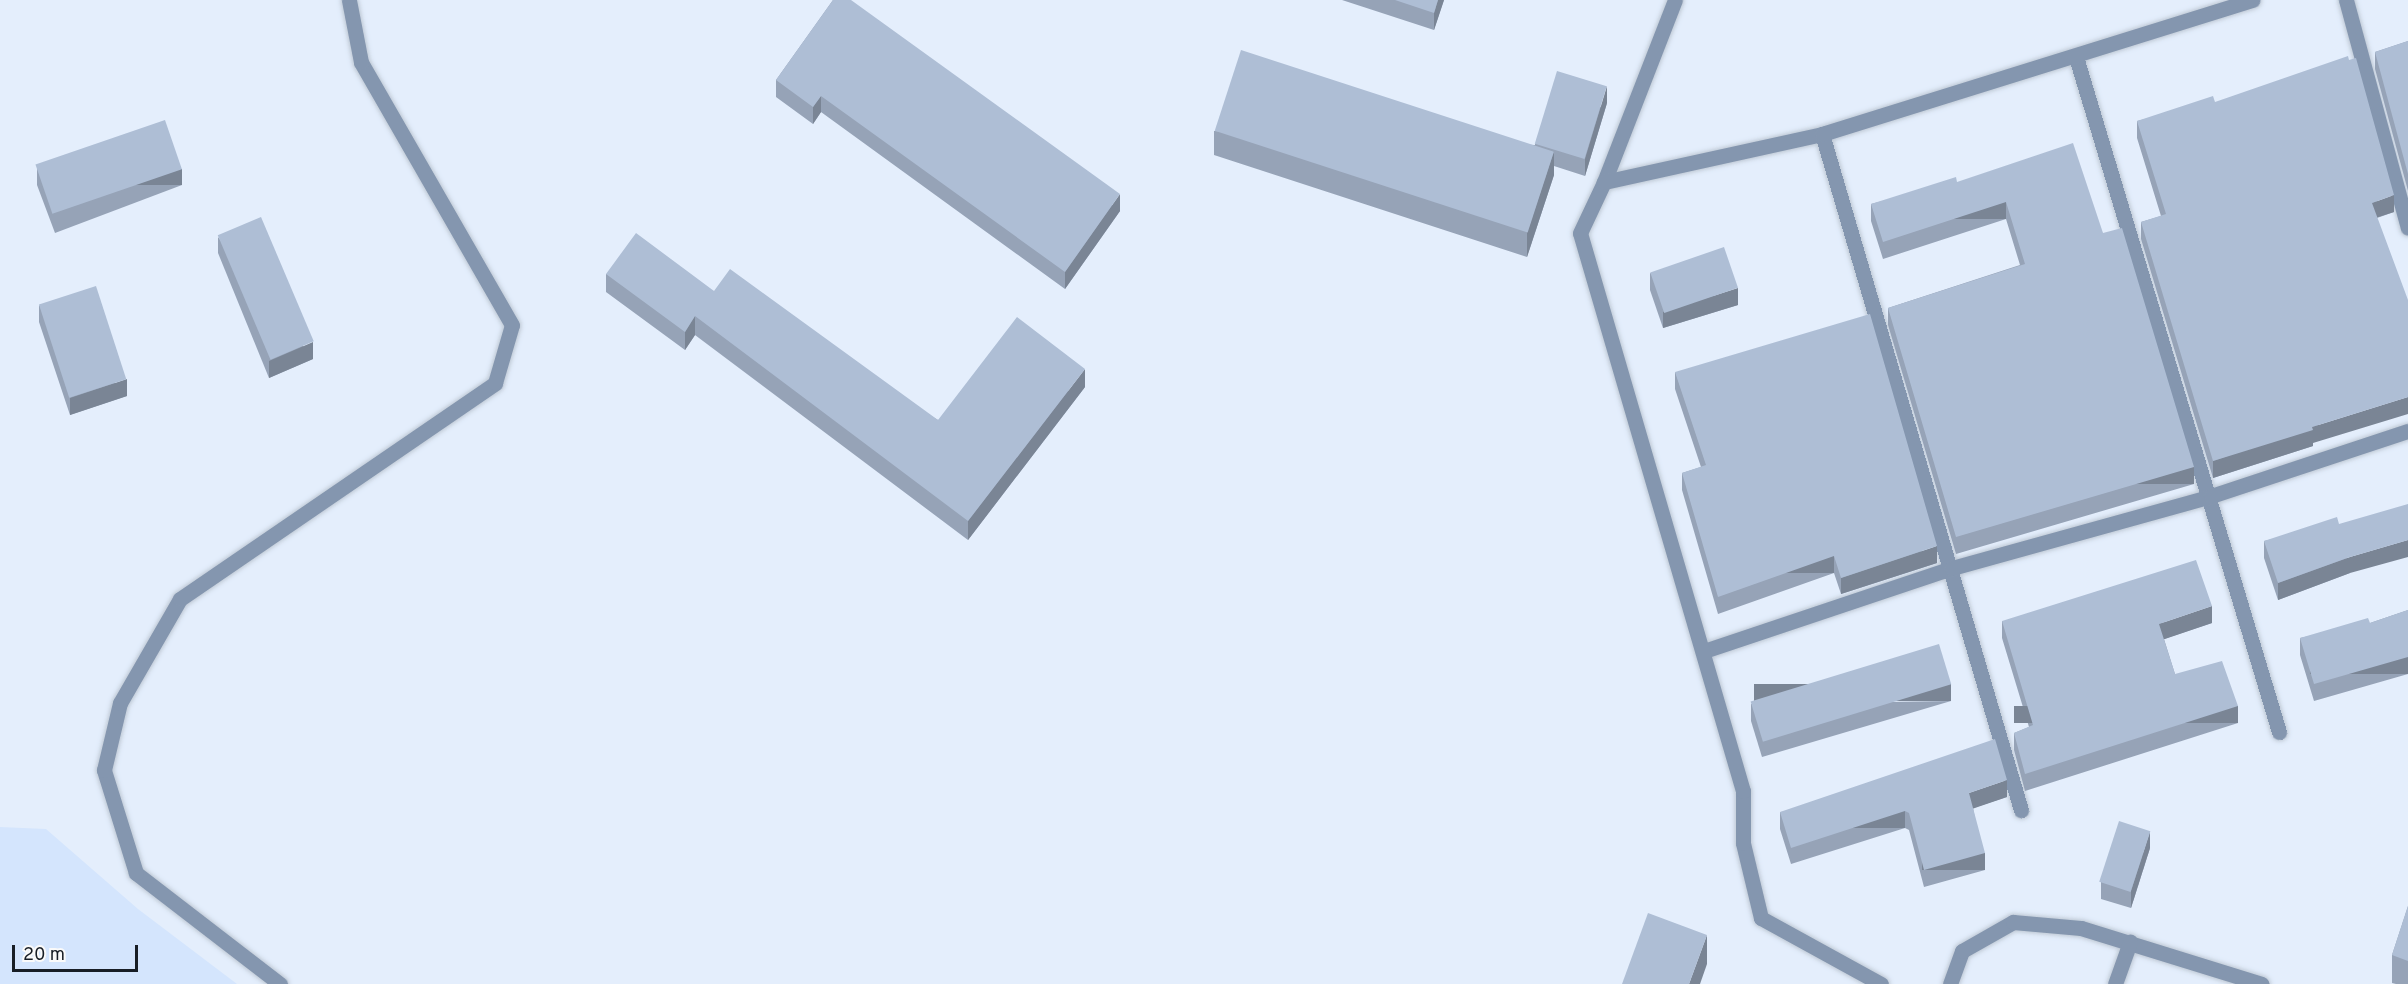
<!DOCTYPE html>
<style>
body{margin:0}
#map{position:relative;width:2408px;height:984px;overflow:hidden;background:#e4eefc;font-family:Overpass,sans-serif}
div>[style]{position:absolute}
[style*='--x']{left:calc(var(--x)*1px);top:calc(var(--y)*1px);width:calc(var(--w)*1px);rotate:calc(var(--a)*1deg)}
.built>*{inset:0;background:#d4e5fd}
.roads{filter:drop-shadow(0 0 2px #bfc9d5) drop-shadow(0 0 2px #bfc9d5)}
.minor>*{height:15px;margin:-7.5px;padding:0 7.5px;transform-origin:7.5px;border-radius:7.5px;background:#8496af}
.wall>*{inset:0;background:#96a3b7}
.shaded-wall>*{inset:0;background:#7a8595;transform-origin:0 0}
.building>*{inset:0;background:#aebed5;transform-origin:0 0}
span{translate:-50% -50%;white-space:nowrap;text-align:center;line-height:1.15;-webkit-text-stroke:4.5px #fafafa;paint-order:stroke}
.scale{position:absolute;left:12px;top:945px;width:126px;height:27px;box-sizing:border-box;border:3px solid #181e26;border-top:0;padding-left:8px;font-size:18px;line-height:21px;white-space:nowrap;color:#181e26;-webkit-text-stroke:4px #fafafa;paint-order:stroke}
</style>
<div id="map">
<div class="built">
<i style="clip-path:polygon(0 827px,46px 829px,138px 909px,237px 984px,0 984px)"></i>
</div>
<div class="roads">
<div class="minor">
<i style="--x:2346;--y:0;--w:236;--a:74.8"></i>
<i style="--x:2076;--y:57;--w:705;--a:73.26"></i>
<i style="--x:1822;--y:134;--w:705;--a:73.6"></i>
<i style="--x:1604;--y:182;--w:195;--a:-68.7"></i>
<i style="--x:1704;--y:651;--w:262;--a:-18.5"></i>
<i style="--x:1952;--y:568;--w:269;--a:-15.5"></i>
<i style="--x:2211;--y:496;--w:207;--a:-18.3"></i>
<i style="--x:280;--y:984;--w:182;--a:-142.4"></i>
<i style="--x:136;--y:873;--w:108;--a:-107.3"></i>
<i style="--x:104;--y:770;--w:69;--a:-76.6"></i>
<i style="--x:120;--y:703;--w:120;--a:-60"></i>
<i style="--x:180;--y:599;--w:382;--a:-34.4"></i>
<i style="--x:495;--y:383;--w:60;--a:-73.7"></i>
<i style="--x:512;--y:325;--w:303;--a:-119.9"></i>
<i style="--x:361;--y:62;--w:63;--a:-101"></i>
<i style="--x:1881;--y:984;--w:137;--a:-151.2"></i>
<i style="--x:1761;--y:918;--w:77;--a:-103.5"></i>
<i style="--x:1743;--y:843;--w:52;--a:-90"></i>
<i style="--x:1743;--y:791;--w:581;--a:-106.28"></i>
<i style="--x:1580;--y:233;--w:56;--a:-64.8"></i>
<i style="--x:1604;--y:182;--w:223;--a:-12.4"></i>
<i style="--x:1822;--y:134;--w:451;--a:-17.3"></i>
<i style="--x:1950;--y:984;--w:35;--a:-70"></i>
<i style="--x:1962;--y:951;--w:59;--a:-29.6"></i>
<i style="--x:2013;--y:922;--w:68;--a:5"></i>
<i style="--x:2081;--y:928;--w:189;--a:17.2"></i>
<i style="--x:2115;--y:984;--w:45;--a:-70.3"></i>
</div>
</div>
<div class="wall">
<i style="clip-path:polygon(833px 0,1120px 211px,1065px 289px,821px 112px,813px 124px,776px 97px,776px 80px)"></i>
<i style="clip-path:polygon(1342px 0,1444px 0,1434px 30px)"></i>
<i style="clip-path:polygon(2408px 41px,2408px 191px,2375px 69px,2375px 52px)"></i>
<i style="clip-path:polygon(2215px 102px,2394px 212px,2377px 218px,2313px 443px,2313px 446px,2213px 478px,2141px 239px,2141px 222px,2161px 216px,2137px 138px,2137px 121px)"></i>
<i style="clip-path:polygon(1607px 103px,1585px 176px,1554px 166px,1554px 175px,1527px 257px,1214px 155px,1214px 131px,1535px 145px,1535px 144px)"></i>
<i style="clip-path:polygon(37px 169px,182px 185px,55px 233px,37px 185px)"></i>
<i style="clip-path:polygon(1957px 182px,2103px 233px,2194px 484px,1956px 554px,1888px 325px,1888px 308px,2020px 265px,2006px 219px,1883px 259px,1871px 221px,1871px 204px)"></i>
<i style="clip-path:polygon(218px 237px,313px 359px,269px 378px,218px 253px)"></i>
<i style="clip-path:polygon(1650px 273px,1738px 305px,1663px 328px,1650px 290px)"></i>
<i style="clip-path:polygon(606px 274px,714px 291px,938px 420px,1085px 387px,968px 540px,695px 335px,685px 350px,606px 292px)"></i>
<i style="clip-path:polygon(39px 305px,127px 396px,70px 415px,39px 322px)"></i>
<i style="clip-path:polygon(1675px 372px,1937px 563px,1841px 594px,1834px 573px,1718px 614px,1682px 490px,1682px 473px,1701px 467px,1675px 389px)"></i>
<i style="clip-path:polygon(2339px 524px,2350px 573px,2278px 600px,2264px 558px,2264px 541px)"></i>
<i style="clip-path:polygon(2408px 610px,2408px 674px,2314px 701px,2300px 655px,2300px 638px,2370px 623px)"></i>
<i style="clip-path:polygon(2002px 621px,2212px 623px,2164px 639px,2175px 674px,2238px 723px,2025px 791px,2014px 750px,2014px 733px,2029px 727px,2002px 638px)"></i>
<i style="clip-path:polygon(1951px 701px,1762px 757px,1751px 721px,1751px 704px)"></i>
<i style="clip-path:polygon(2007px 797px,1973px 808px,1985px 870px,1924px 887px,1909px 830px,1905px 828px,1791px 864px,1780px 829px,1780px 812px)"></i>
<i style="clip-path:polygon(2150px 848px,2131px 908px,2101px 899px,2101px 882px)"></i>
<i style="clip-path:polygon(2408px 906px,2408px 984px,2396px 984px,2392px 983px,2392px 955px)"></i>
</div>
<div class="shaded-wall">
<i style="clip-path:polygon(1438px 0,1444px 0,1434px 30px,1434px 13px)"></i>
<i style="clip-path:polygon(1607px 86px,1607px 103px,1585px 176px,1585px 159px)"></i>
<i style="clip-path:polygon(821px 96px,821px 112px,813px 124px,813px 107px)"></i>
<i style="clip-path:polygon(1554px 151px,1554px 175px,1527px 257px,1527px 233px)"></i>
<i style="left:182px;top:169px;width:16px;height:135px;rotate:90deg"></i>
<i style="clip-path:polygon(1120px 194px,1120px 211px,1065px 289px,1065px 272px)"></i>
<i style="clip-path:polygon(2394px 195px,2394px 212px,2372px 219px,2372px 203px)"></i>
<i style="left:2006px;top:202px;width:17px;height:129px;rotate:90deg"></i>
<i style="clip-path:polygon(1738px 288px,1738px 305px,1663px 328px,1663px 312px)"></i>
<i style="clip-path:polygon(695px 316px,695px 335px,685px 350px,685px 332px)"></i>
<i style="clip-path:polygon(313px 342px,313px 359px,269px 378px,269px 361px)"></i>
<i style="clip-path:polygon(1085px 369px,1085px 387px,968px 540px,968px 521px)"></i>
<i style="clip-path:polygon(127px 379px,127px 396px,70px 415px,70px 398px)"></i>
<i style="clip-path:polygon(2408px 397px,2408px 414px,2313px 443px,2313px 446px,2213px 478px,2213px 461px,2312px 427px)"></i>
<i style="left:2194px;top:467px;width:17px;height:248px;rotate:90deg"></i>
<i style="clip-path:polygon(2408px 540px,2408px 557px,2350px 573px,2278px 600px,2278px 583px,2350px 557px)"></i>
<i style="clip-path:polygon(1937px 546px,1937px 563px,1841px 594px,1841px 578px)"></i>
<i style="left:1834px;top:556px;width:17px;height:123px;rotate:90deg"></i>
<i style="clip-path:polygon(2212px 606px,2212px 623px,2159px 641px,2159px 624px)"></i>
<i style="left:2408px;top:657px;width:17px;height:98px;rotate:90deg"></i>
<i style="left:1951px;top:684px;width:17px;height:197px;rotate:90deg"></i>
<i style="left:2238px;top:706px;width:17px;height:224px;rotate:90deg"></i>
<i style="clip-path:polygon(2007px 780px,2007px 797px,1969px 810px,1969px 793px)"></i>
<i style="left:1905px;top:811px;width:17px;height:120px;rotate:90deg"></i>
<i style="clip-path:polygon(2150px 831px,2150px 848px,2131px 908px,2131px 891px)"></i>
<i style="left:1985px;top:853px;width:17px;height:63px;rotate:90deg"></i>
<i style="clip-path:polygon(1707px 935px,1707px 964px,1700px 984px,1689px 984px)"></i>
</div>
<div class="building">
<i style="clip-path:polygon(833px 0,851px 0,1120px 194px,1065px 272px,821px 96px,813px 107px,776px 80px)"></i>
<i style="clip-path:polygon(1395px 0,1438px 0,1434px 13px)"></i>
<i style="clip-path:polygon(2408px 41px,2408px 174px,2375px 52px)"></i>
<i style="left:1241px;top:50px;width:329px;height:85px;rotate:18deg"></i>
<i style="clip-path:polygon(2348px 56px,2349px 60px,2356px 58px,2394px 195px,2372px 203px,2408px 300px,2408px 397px,2312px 427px,2313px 430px,2213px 461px,2141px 222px,2166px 214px,2137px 121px,2213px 96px,2215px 102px)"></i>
<i style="left:1557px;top:71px;width:52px;height:76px;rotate:17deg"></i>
<i style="left:165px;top:120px;width:52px;height:137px;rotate:71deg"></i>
<i style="clip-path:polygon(2073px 143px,2103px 233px,2122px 228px,2194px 467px,1956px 537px,1888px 308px,2025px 264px,2006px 202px,1883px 242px,1871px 204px,1956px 177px,1957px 182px)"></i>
<i style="left:261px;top:217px;width:135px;height:47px;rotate:67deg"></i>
<i style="clip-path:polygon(636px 233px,714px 291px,730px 269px,938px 420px,1017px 317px,1085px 369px,968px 521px,695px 316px,685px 332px,606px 274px)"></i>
<i style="left:1724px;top:247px;width:43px;height:78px;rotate:71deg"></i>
<i style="left:96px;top:286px;width:98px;height:60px;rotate:72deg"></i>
<i style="clip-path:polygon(1870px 314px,1937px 546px,1841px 578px,1834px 556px,1718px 597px,1682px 473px,1706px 465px,1675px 372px)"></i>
<i style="clip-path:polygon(2408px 504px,2408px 540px,2350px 557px,2278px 583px,2264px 541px,2337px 517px,2339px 524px)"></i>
<i style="clip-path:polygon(2196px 560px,2212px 606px,2159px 624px,2175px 674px,2222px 661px,2238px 706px,2025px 774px,2014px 733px,2033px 725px,2002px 621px)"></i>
<i style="clip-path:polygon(2408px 610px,2408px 657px,2314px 684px,2300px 638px,2368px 618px,2370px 623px)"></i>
<i style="left:1939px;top:644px;width:42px;height:197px;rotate:73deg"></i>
<i style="clip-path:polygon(1995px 739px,2007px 780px,1969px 793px,1985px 853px,1924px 870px,1909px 813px,1905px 811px,1791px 848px,1780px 812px)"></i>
<i style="left:2119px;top:821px;width:33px;height:64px;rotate:18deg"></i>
<i style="clip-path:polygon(2408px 906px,2408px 961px,2392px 955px)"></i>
<i style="clip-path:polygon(1648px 913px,1707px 935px,1689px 984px,1622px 984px)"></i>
</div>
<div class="scale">20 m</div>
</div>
